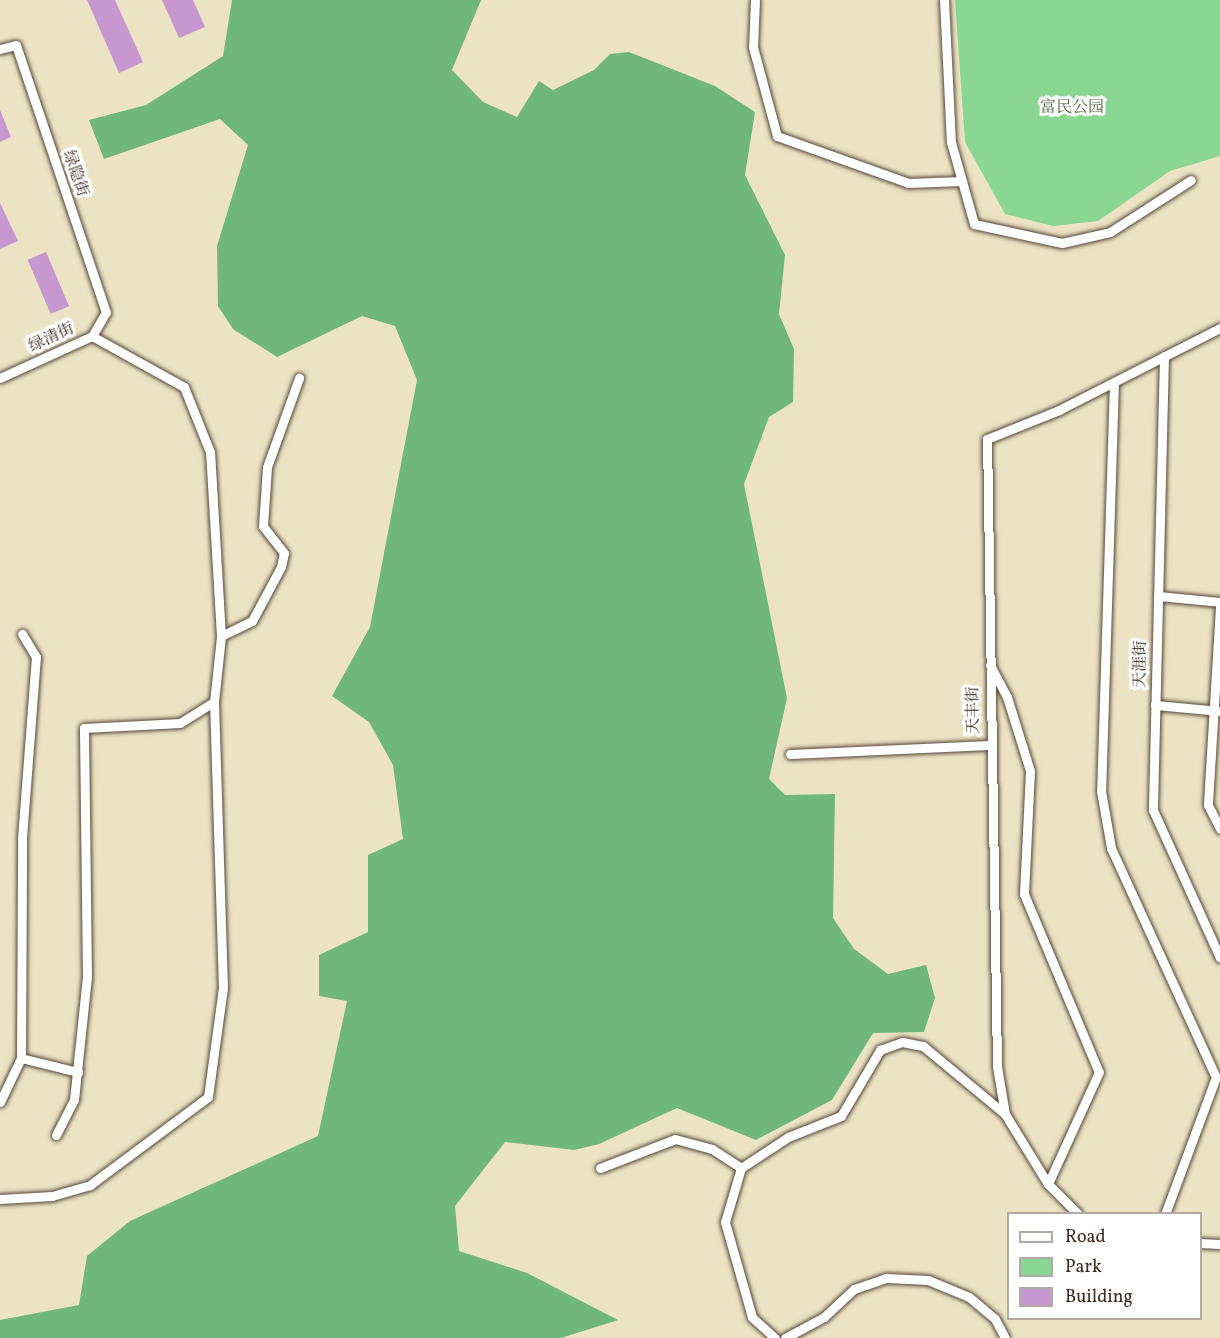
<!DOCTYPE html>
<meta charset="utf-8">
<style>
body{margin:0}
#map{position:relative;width:1220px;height:1338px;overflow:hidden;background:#ece3c4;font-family:Vollkorn,"Noto Serif SC",serif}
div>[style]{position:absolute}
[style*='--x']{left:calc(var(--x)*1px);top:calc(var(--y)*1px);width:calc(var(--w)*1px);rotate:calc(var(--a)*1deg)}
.green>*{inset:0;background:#8ad693}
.forest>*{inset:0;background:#6fb77d}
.building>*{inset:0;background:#c599d0;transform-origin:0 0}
.roads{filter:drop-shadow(0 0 2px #564637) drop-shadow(0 0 2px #564637)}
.street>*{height:9px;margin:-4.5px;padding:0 4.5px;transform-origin:4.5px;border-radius:4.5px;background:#fff}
span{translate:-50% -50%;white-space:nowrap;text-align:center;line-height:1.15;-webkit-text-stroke:6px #fff;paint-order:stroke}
.park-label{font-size:16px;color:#535e41}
.street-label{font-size:16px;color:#3b2a1e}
.legend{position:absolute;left:1007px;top:1212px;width:195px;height:108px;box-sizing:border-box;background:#fff;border:2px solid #b1aaa5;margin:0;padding:8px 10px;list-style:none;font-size:18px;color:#3b2a1e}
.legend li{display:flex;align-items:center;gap:12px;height:30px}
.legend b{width:30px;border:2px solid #b1aaa5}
</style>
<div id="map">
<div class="green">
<i style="clip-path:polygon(955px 0,1220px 0,1220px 156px,1170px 171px,1098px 221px,1053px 226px,1005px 214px,965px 142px)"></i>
</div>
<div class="forest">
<i style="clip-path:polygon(232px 0,481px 0,452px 70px,483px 102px,517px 117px,539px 81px,553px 90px,594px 70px,610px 54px,629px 52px,715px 86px,755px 112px,745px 175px,785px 255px,779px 314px,794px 349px,793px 402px,769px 417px,744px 484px,787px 698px,769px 779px,785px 795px,835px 794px,833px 918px,854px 949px,888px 974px,926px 965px,935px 998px,924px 1032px,873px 1033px,832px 1100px,756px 1140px,677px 1108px,599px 1144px,574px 1150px,505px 1142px,455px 1206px,459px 1251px,527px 1273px,618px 1320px,561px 1338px,0 1338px,0 1320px,79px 1305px,87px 1256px,130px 1221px,318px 1136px,347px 1001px,319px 996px,319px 955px,368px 932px,368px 855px,403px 839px,393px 765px,369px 722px,332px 696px,370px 627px,417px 380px,395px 326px,362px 316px,277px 357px,233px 329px,218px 306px,217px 246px,248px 145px,220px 119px,104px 159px,89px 120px,146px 105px,223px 56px)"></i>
</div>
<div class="building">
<i style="clip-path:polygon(87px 0,115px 0,143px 62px,119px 73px)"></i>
<i style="clip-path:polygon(162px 0,193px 0,205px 27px,179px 38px)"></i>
<i style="clip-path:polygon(0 110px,11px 137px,0 142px)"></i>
<i style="clip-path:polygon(0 203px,18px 241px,0 249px)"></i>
<i style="left:46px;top:252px;width:59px;height:20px;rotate:67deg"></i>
</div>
<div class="roads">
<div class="street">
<i style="--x:755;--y:0;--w:47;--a:92.4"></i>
<i style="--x:753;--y:47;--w:92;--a:74.9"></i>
<i style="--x:777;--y:136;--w:139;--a:19.7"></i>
<i style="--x:908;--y:183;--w:54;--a:-2.1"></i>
<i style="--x:944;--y:0;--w:142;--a:87.2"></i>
<i style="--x:951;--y:142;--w:85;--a:74.3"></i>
<i style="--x:974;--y:224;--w:90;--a:12.2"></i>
<i style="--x:1062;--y:243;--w:49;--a:-12.9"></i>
<i style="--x:1110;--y:232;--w:96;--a:-32.7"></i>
<i style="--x:0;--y:49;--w:16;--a:-14"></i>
<i style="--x:16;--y:45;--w:282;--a:71.4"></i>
<i style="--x:106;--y:312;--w:28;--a:120"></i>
<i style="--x:92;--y:336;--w:101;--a:155.5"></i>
<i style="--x:1164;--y:356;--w:454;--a:91.4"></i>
<i style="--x:1153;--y:810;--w:162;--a:65.6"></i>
<i style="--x:1114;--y:382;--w:409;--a:91.8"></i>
<i style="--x:1101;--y:791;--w:58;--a:80"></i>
<i style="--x:1111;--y:848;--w:252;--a:65.4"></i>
<i style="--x:1216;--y:1077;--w:146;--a:110.4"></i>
<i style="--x:1158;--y:596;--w:62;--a:5.5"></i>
<i style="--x:1220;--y:607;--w:198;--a:93.5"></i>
<i style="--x:1208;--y:805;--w:27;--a:63"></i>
<i style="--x:221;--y:636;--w:34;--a:-26"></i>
<i style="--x:252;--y:621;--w:61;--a:-61.8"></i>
<i style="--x:281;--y:567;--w:14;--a:-78"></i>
<i style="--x:284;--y:553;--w:34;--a:-128"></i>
<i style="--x:263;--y:526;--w:59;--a:-86.1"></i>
<i style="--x:267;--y:467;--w:95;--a:-70.2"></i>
<i style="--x:990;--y:665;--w:36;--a:62"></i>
<i style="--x:1007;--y:697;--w:77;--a:72.7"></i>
<i style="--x:1030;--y:771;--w:123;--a:92.8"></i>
<i style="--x:1024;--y:894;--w:193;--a:67.2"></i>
<i style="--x:1099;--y:1072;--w:123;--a:114.5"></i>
<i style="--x:1155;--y:705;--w:63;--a:5.4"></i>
<i style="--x:790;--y:754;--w:200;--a:-2.6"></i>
<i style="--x:21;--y:1058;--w:59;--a:13.8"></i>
<i style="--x:0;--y:1102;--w:49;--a:-64.5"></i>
<i style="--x:21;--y:1058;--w:220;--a:-89.7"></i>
<i style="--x:22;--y:838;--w:182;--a:-85.6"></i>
<i style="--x:36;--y:657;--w:27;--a:-121"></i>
<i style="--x:56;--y:1135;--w:39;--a:-63"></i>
<i style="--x:74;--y:1100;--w:124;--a:-84"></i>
<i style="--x:87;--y:977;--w:249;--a:-90.7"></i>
<i style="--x:84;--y:728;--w:96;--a:-3"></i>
<i style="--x:180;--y:723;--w:40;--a:-32"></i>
<i style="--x:600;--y:1168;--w:80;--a:-21.1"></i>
<i style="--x:675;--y:1139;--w:38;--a:15"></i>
<i style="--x:712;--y:1149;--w:35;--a:33"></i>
<i style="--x:0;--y:1199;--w:52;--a:-3.3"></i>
<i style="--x:52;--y:1196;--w:40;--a:-16"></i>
<i style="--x:90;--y:1185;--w:147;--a:-36.7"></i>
<i style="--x:208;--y:1097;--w:110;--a:-82.2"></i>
<i style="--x:223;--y:988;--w:286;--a:-91.8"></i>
<i style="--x:214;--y:702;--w:66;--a:-83.9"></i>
<i style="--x:221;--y:636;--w:184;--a:-93.4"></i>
<i style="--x:210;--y:452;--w:70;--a:-111.8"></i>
<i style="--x:184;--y:387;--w:105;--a:-151"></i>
<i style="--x:1078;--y:1214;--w:42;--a:-135"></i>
<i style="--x:1048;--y:1184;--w:82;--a:-121.6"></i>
<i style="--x:1005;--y:1114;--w:49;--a:-99.5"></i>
<i style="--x:997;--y:1066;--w:627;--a:-90.91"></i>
<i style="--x:987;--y:439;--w:78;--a:-21.9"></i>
<i style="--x:1059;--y:410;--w:181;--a:-27"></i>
<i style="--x:1200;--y:1243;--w:20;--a:3"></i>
<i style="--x:775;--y:1338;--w:31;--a:-138"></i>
<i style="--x:752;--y:1317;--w:99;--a:-105.9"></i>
<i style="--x:725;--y:1222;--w:56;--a:-73.5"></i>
<i style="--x:741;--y:1168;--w:56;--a:-33.4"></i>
<i style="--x:788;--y:1137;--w:57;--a:-21.6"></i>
<i style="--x:841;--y:1116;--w:77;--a:-59.4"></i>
<i style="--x:880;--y:1050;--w:23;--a:-20"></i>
<i style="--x:902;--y:1042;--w:21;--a:11"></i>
<i style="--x:923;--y:1046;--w:107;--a:39.7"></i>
<i style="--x:785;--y:1338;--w:44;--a:-28.3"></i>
<i style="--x:824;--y:1317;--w:41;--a:-43"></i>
<i style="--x:854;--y:1289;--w:34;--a:-19"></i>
<i style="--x:886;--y:1278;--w:42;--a:2.7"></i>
<i style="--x:928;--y:1280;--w:44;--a:22.5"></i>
<i style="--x:969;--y:1297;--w:34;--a:40"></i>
<i style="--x:995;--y:1319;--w:21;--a:62"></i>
</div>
</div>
<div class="park-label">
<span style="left:1072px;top:108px">富民公园</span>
</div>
<div class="street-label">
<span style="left:75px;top:174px;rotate:71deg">绿隐街</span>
<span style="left:52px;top:338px;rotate:-25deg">绿清街</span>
<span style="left:1141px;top:664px;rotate:-89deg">天涯街</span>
<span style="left:974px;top:710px;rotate:-91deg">天丰街</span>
</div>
<ul class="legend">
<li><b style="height:8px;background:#fff"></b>Road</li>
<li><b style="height:16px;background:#8ad693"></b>Park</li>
<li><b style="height:16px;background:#c599d0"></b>Building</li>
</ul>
</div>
